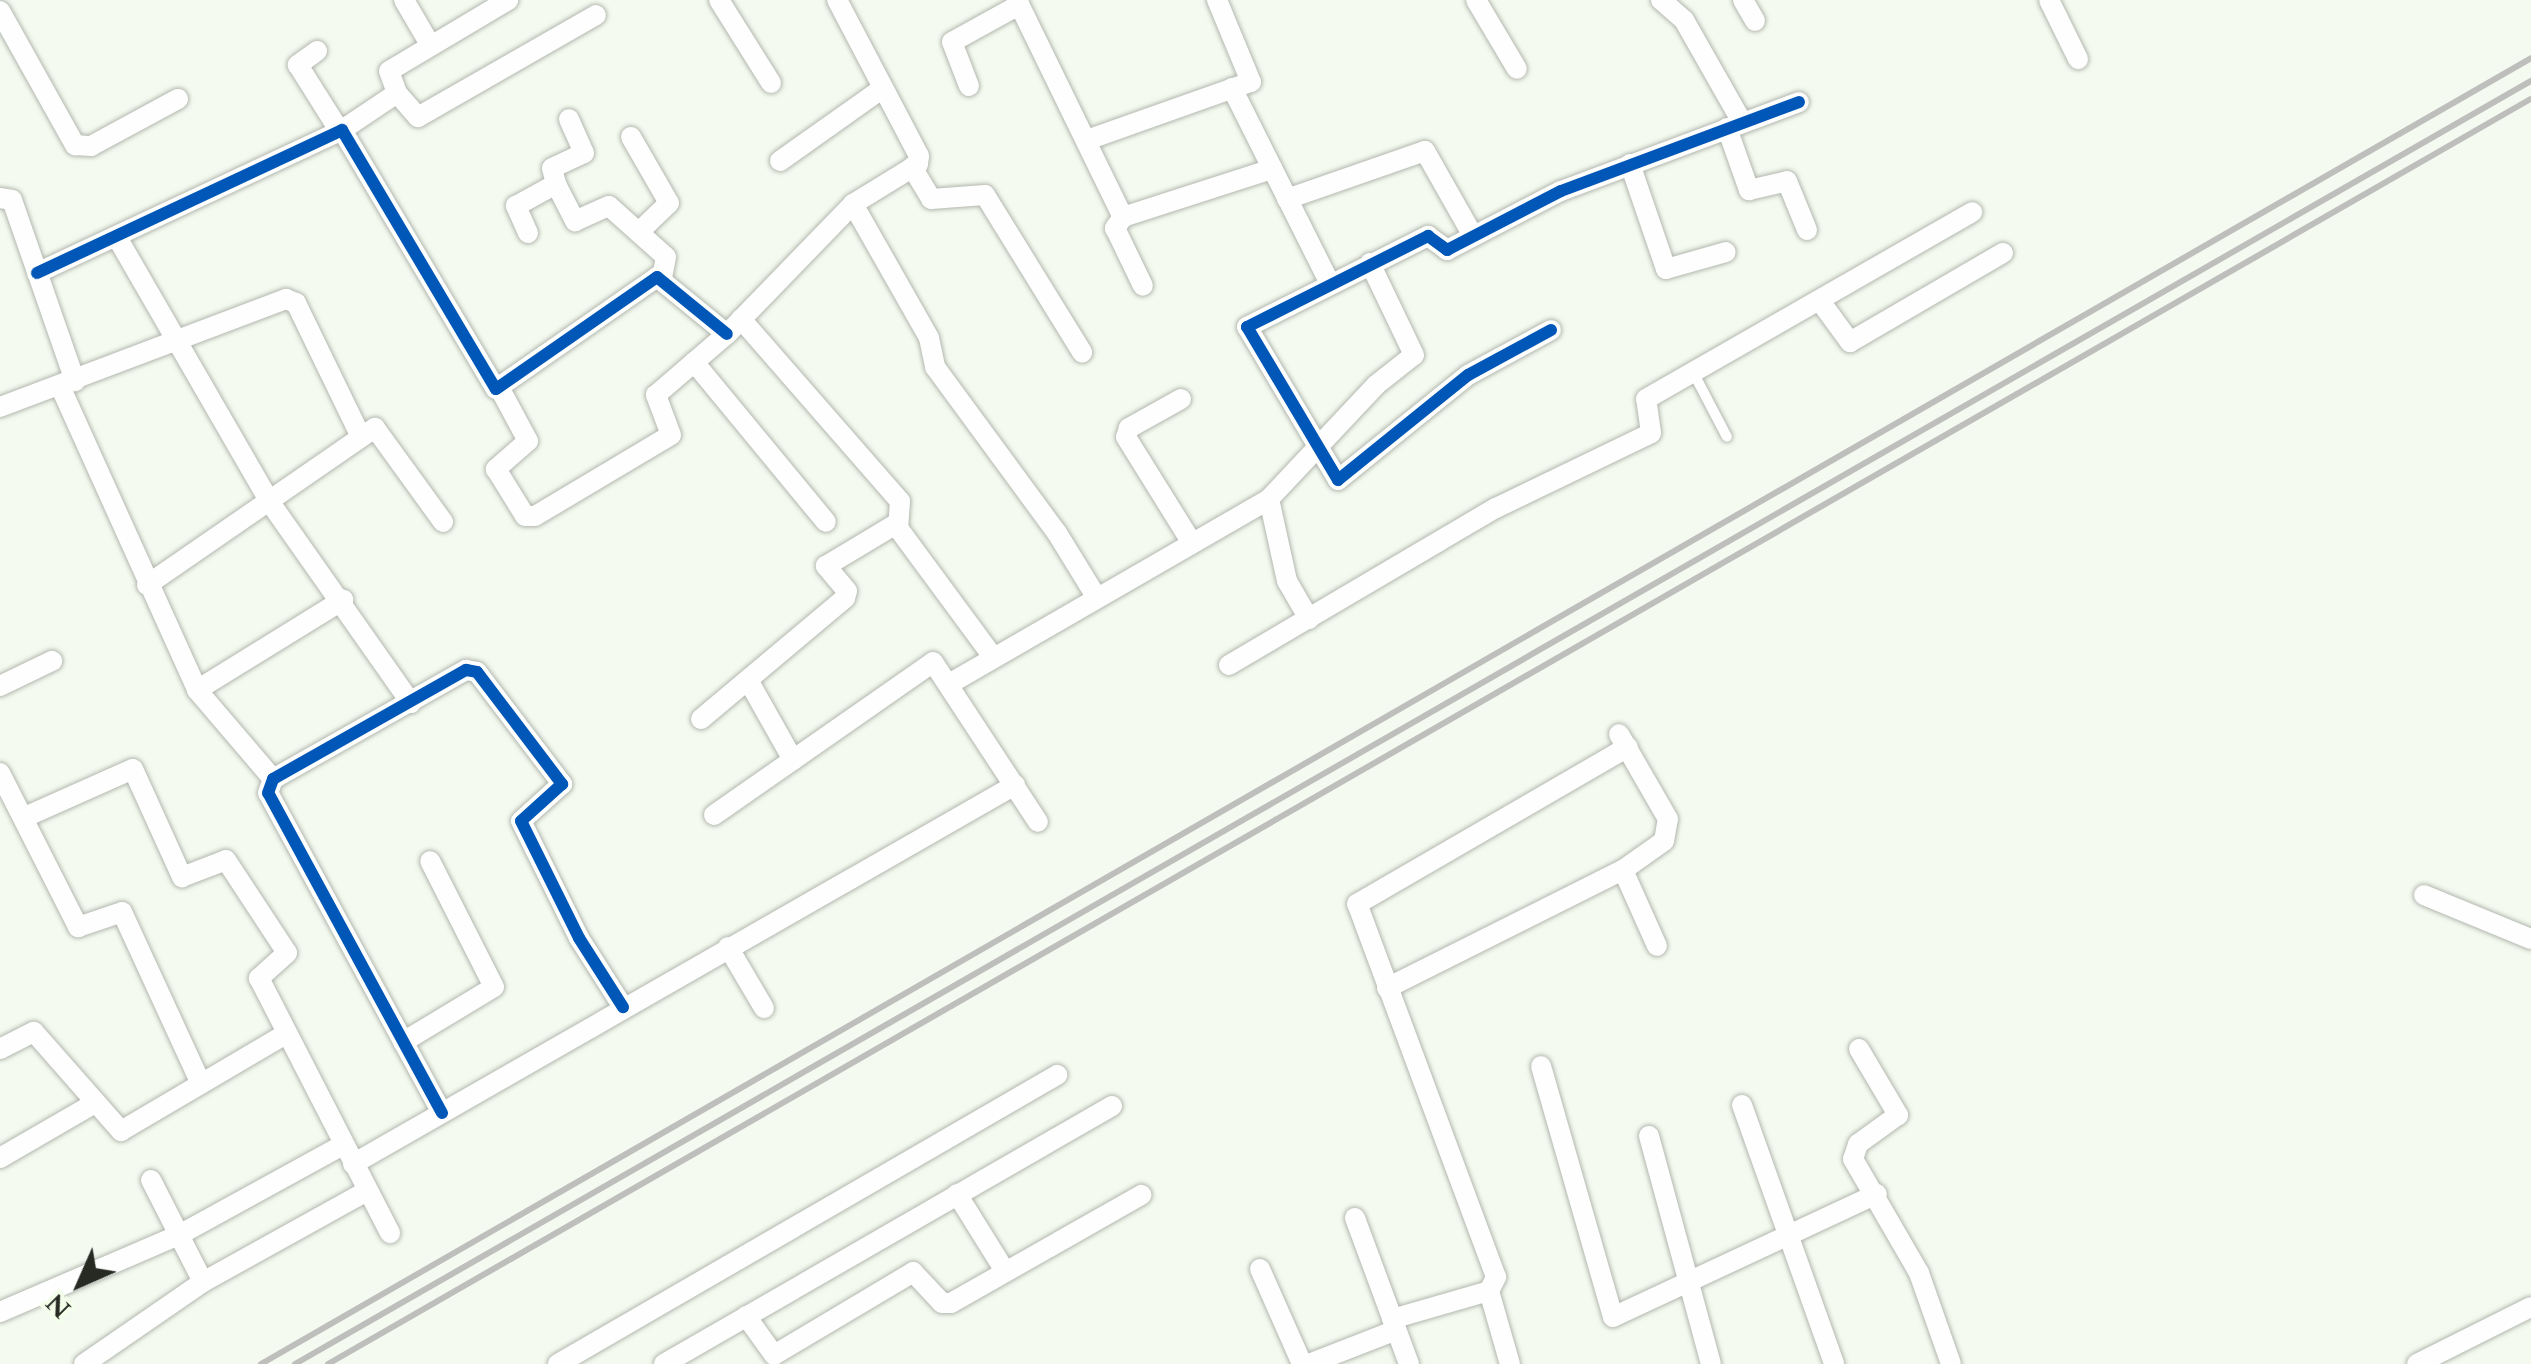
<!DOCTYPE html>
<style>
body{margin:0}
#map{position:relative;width:2531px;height:1364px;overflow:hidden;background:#f4faef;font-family:Spectral,serif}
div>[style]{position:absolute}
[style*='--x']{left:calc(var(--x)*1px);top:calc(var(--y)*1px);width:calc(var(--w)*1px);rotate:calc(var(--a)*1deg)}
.roads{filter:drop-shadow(0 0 2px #b3b7af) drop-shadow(0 0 2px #b3b7af)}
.lane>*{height:10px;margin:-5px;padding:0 5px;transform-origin:5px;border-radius:5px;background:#fdfefd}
.street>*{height:20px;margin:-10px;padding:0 10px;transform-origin:10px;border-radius:10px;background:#fdfefd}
.rail>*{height:6px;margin:-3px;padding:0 3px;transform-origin:3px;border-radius:3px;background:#bebfbc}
.cycleway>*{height:12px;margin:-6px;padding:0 6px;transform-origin:6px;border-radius:6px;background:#0057b8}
span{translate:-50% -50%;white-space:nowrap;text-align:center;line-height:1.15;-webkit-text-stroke:9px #f3feeb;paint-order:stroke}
.north{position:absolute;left:30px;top:1234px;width:100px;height:100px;-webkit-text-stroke:8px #f3feeb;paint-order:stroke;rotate:225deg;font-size:28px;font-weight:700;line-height:40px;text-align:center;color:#262a23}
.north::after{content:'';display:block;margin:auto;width:35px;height:45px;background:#262a23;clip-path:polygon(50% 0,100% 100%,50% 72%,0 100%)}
</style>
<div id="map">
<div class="roads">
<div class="lane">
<i style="--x:1693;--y:372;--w:73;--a:62.4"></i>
</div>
<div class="street">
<i style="--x:404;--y:0;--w:53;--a:59.6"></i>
<i style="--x:719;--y:0;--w:98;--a:57.9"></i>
<i style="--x:1017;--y:0;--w:242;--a:64"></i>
<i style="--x:1123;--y:217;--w:157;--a:-17.9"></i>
<i style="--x:1476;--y:0;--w:80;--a:59.3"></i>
<i style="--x:1661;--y:0;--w:30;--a:41"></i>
<i style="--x:1684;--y:20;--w:117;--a:60.4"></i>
<i style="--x:1743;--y:0;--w:24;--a:60"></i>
<i style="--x:2049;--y:0;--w:66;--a:63.8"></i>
<i style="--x:0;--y:11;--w:154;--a:60.8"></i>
<i style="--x:75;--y:145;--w:16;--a:4"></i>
<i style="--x:91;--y:146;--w:99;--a:-28.4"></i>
<i style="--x:317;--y:51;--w:24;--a:144"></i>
<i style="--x:298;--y:65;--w:77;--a:57.8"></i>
<i style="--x:969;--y:86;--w:47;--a:-111.1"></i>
<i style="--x:952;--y:42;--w:77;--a:-28.9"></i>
<i style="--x:1232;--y:88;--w:217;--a:63.4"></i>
<i style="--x:397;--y:93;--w:23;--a:-110"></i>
<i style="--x:389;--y:71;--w:139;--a:-30.8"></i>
<i style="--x:1727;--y:128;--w:66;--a:70.5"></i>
<i style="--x:1749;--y:190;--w:39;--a:-13"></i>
<i style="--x:1787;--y:181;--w:53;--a:67.8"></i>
<i style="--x:342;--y:130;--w:66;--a:-33.9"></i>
<i style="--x:397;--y:93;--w:32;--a:49"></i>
<i style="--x:418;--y:117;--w:205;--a:-29.8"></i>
<i style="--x:631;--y:137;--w:76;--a:60.1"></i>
<i style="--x:669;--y:203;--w:42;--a:136"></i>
<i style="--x:1087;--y:140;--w:174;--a:-19.5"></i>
<i style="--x:1251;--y:82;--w:89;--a:-112.5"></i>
<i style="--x:780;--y:161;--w:126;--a:-35.3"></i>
<i style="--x:1630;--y:164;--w:111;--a:71.1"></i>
<i style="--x:1666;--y:269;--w:62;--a:-15.8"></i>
<i style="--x:912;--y:167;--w:37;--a:59"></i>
<i style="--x:931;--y:199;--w:54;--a:-4.2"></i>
<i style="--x:985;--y:195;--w:185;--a:58.3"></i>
<i style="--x:556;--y:184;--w:16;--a:-104"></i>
<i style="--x:552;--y:168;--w:35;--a:-25"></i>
<i style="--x:584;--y:153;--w:37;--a:-114"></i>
<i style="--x:0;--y:198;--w:12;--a:9"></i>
<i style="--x:12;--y:200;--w:192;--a:70.8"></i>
<i style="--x:1287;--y:199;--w:146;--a:-19.2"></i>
<i style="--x:1425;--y:151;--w:98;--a:60.5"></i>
<i style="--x:853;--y:204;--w:154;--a:60.4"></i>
<i style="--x:929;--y:338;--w:30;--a:78"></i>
<i style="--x:935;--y:367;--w:206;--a:53.7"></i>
<i style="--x:1057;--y:533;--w:76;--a:58.4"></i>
<i style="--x:1123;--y:217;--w:14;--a:126"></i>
<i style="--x:1115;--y:228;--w:64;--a:64.2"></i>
<i style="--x:528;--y:233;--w:30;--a:-114"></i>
<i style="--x:516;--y:206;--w:46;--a:-28.8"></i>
<i style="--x:556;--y:184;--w:42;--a:62.8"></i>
<i style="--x:575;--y:221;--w:37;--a:-24"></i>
<i style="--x:609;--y:206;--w:76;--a:41.8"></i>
<i style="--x:666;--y:257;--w:21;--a:101"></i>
<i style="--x:118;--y:239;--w:302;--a:60"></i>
<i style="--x:269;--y:501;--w:247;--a:54.9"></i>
<i style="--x:37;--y:273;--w:337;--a:-25.1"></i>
<i style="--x:342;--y:130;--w:301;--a:59.3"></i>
<i style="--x:496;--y:389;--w:196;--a:-34.8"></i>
<i style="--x:657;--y:277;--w:90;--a:39.2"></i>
<i style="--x:1820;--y:301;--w:51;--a:53.8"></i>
<i style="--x:1850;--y:342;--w:177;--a:-30.2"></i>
<i style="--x:741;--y:319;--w:242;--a:48.9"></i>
<i style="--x:900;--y:501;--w:27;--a:94"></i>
<i style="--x:898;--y:528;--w:160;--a:53.6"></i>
<i style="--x:1551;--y:330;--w:94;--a:151.5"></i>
<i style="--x:1468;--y:375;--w:167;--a:141.1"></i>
<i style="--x:1338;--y:480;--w:178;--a:-120.7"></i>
<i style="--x:1247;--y:327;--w:203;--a:-26.7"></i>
<i style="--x:1428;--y:236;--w:24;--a:36"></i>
<i style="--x:1447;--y:250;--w:128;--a:-27.4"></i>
<i style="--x:1561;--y:191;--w:254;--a:-20.5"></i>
<i style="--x:694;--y:362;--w:207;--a:50.5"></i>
<i style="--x:60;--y:386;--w:333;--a:65.7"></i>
<i style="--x:197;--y:690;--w:172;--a:-31.7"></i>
<i style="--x:500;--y:389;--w:59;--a:61.7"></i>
<i style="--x:528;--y:441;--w:43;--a:138.8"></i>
<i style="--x:496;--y:469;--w:55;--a:58.3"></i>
<i style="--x:525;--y:516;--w:10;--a:0"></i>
<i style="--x:535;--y:516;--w:158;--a:-30.8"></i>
<i style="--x:671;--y:435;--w:43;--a:-110.6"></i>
<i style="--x:656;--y:395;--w:94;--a:-40.7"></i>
<i style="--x:727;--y:334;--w:181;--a:-45.9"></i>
<i style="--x:853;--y:204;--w:76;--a:-31.6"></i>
<i style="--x:918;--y:164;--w:8;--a:-83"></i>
<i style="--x:919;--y:156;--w:176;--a:-117.7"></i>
<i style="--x:1181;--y:399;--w:60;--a:150.9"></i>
<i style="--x:1129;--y:428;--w:9;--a:108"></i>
<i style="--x:1126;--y:437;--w:125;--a:58.1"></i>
<i style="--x:0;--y:407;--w:306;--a:-20.7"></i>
<i style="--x:286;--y:299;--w:11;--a:22"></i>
<i style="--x:296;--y:303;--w:149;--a:64.1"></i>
<i style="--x:1269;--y:499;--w:84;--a:77.6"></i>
<i style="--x:1287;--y:581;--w:44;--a:59.9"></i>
<i style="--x:147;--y:585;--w:277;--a:-34.6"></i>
<i style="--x:375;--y:428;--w:116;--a:54.1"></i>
<i style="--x:1229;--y:665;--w:310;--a:-30.5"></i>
<i style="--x:1496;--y:508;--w:172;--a:-25.8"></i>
<i style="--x:1651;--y:433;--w:34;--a:-98"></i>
<i style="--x:1646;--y:399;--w:376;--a:-29.8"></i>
<i style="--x:748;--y:680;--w:92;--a:60.6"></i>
<i style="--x:949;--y:684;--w:370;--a:-30"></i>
<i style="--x:1269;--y:499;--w:156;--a:-46.8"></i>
<i style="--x:1376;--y:385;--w:48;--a:-38.3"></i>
<i style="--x:1414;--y:355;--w:102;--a:-115.6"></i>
<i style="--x:0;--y:686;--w:58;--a:-25.7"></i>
<i style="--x:197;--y:690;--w:117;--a:49.5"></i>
<i style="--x:701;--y:719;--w:188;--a:-40"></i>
<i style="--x:845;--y:598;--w:7;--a:-74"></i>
<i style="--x:847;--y:591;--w:33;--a:-130"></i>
<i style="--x:826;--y:566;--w:82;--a:-31"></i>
<i style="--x:0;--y:773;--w:173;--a:63.1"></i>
<i style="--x:78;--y:927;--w:46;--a:-18.8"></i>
<i style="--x:122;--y:912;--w:189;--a:65.3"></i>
<i style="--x:714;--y:815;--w:267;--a:-34.9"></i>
<i style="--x:933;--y:662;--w:191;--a:56.7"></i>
<i style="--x:25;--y:817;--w:118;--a:-24"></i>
<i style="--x:133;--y:769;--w:119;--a:65.6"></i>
<i style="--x:182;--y:877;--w:47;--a:-21.1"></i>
<i style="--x:226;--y:860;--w:111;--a:56.7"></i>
<i style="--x:287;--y:953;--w:38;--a:138"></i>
<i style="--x:259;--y:978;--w:287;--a:62.8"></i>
<i style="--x:1623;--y:870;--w:83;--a:65.9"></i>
<i style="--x:2424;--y:895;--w:116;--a:22.4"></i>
<i style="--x:728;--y:947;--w:71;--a:59.5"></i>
<i style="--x:1387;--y:988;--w:264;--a:-26.6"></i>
<i style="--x:1623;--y:870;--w:50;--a:-35.3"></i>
<i style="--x:1664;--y:841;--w:22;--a:-80"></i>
<i style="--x:1668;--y:819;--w:98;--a:-120"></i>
<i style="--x:403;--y:1042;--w:106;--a:-31.1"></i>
<i style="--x:494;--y:987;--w:141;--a:-116.9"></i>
<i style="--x:0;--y:1049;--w:38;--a:-27"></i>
<i style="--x:34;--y:1032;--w:132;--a:48.7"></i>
<i style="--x:121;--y:1131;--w:189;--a:-30.5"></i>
<i style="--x:1859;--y:1049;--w:77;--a:59.4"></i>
<i style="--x:1898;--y:1115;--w:49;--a:144.1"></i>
<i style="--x:1858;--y:1144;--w:16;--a:108"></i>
<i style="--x:1853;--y:1159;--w:132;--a:59.9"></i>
<i style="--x:1919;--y:1273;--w:96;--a:70.6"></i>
<i style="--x:1541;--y:1066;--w:261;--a:74"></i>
<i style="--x:1613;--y:1317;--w:291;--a:-25"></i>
<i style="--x:1742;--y:1105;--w:275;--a:70.4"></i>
<i style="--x:442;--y:1113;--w:364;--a:-118.5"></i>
<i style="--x:268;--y:793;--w:15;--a:-70"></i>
<i style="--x:273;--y:779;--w:222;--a:-29.5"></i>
<i style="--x:466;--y:670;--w:11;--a:10"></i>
<i style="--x:477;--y:672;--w:141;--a:52.8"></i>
<i style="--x:562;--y:784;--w:55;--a:137.9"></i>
<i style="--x:521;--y:821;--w:131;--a:63.6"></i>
<i style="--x:579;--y:938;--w:82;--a:57.5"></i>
<i style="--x:1649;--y:1136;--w:236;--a:74.8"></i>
<i style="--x:0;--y:1158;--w:108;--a:-30.1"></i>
<i style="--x:353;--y:1164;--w:763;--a:-29.79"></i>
<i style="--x:151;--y:1180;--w:114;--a:63"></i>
<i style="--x:957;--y:1194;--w:91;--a:58.1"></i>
<i style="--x:1355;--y:1218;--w:156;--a:69.7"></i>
<i style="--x:1260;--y:1269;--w:104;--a:66.1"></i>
<i style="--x:1489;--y:1291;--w:76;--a:74"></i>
<i style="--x:0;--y:1312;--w:195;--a:-23.3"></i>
<i style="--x:179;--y:1235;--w:187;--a:-28.8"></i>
<i style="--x:746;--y:1316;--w:48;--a:54.3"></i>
<i style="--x:774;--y:1355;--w:162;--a:-30.8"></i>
<i style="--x:913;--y:1272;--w:42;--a:46.9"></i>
<i style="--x:942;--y:1303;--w:9;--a:0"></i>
<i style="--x:951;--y:1303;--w:219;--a:-29.6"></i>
<i style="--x:1392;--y:1319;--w:101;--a:-16.1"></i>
<i style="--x:1489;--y:1291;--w:16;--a:-63"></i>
<i style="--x:1496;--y:1277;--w:398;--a:-110.4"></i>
<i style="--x:1357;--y:904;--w:313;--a:-30.1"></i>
<i style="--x:84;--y:1364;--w:145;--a:-34.6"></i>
<i style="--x:203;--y:1282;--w:188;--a:-29"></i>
<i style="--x:558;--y:1364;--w:577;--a:-30.08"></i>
<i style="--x:664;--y:1364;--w:517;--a:-29.94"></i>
<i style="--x:1309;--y:1364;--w:93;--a:-21.3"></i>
<i style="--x:2417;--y:1364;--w:127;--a:-26.6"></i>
</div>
</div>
<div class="rail">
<i style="--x:261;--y:1364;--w:2619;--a:-29.91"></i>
<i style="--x:295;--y:1364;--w:2578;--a:-29.85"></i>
<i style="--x:328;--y:1364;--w:2540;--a:-29.87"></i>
</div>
<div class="cycleway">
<i style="--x:37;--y:273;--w:337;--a:-25.1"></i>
<i style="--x:342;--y:130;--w:301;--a:59.3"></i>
<i style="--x:496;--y:389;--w:196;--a:-34.8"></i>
<i style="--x:657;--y:277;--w:90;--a:39.2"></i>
<i style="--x:1551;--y:330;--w:94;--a:151.5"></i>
<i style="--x:1468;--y:375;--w:167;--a:141.1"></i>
<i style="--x:1338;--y:480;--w:178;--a:-120.7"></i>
<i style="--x:1247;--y:327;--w:203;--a:-26.7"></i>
<i style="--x:1428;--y:236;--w:24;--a:36"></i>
<i style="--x:1447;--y:250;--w:128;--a:-27.4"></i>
<i style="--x:1561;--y:191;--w:254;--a:-20.5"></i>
<i style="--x:442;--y:1113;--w:364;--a:-118.5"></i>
<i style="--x:268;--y:793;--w:15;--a:-70"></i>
<i style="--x:273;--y:779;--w:222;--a:-29.5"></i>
<i style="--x:466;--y:670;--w:11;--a:10"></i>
<i style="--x:477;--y:672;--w:141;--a:52.8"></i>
<i style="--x:562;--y:784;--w:55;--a:137.9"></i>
<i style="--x:521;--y:821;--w:131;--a:63.6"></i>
<i style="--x:579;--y:938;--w:82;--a:57.5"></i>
</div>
<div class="north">N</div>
</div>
